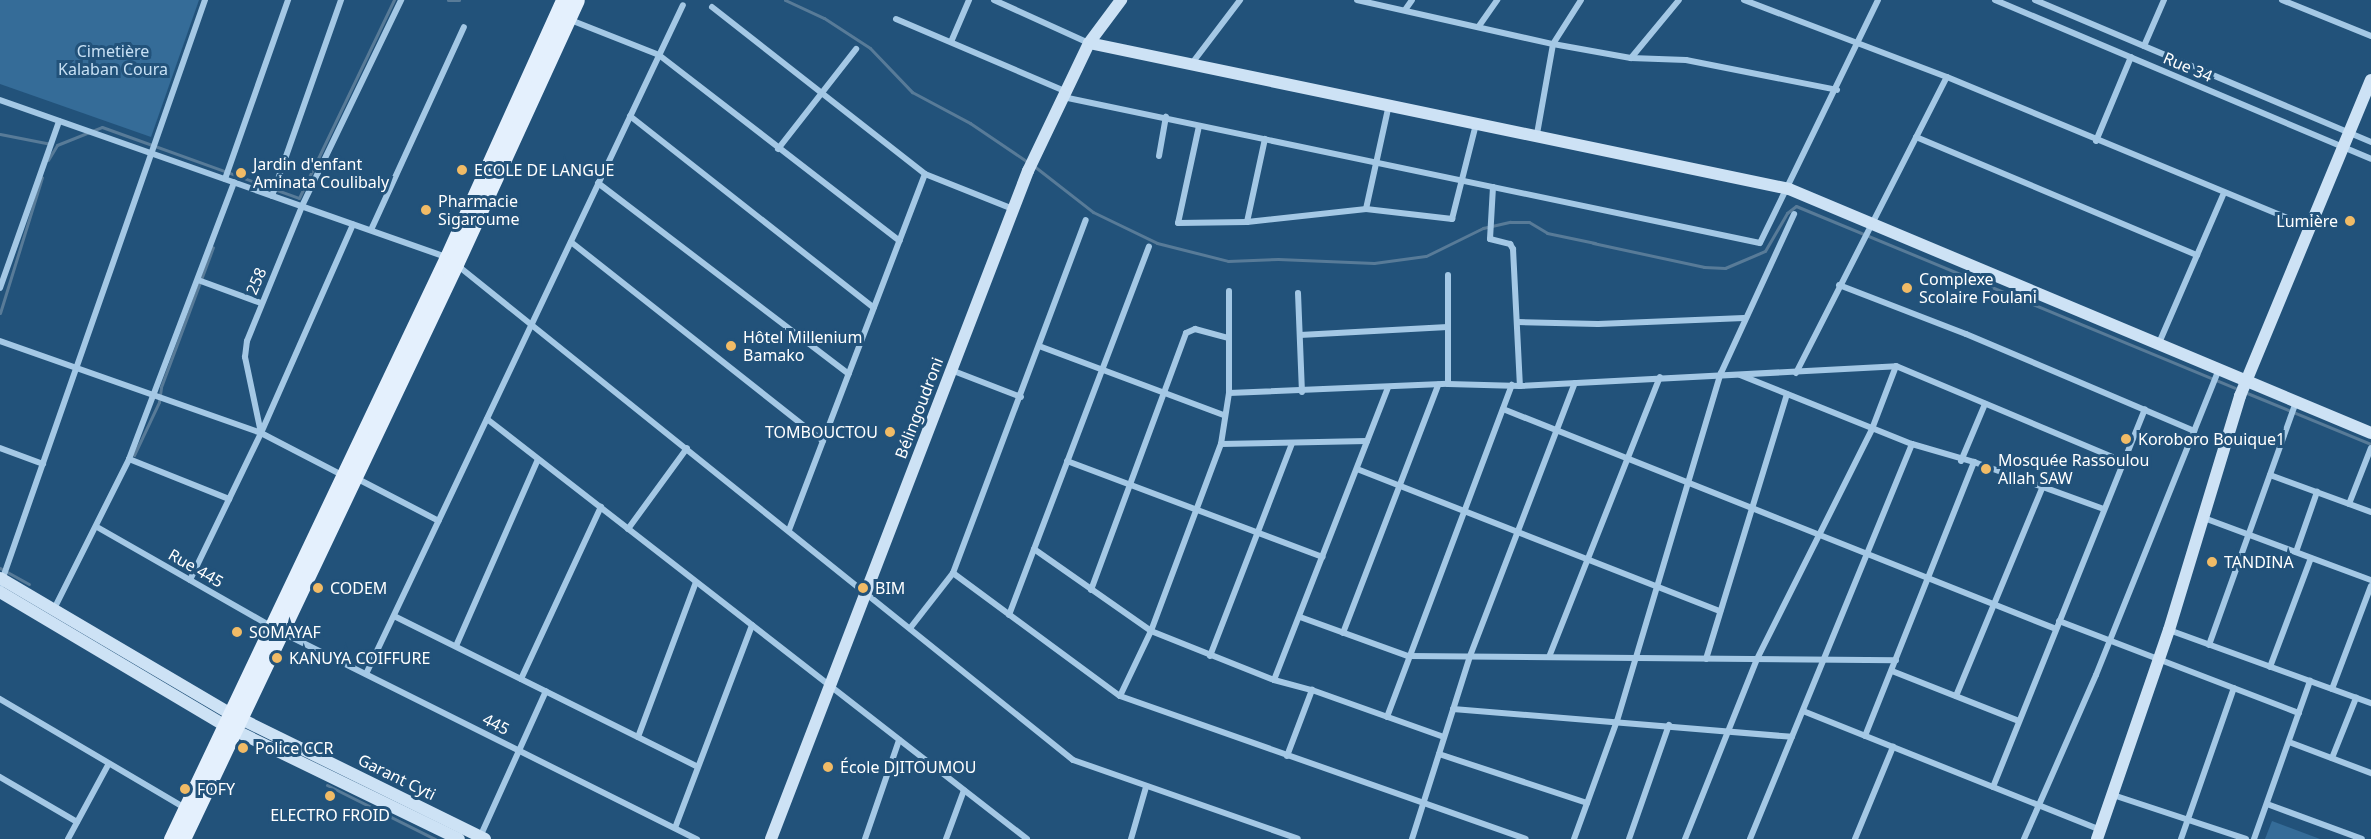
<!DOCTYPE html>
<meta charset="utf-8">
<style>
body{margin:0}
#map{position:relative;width:2371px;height:839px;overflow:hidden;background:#22527a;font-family:"Noto Sans",sans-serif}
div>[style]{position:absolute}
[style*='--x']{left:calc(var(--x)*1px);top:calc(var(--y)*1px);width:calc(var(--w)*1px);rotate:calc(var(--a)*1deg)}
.green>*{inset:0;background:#356c98}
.stream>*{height:3px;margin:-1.5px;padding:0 1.5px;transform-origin:1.5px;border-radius:1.5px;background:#587b98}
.street>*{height:6px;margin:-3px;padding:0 3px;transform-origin:3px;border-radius:3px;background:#a4c8e5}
.secondary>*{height:12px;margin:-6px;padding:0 6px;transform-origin:6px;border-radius:6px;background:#cde2f5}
.primary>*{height:15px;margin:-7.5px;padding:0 7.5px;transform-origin:7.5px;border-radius:7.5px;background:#e4f0fd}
.dots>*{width:16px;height:16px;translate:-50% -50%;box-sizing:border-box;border:3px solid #22527a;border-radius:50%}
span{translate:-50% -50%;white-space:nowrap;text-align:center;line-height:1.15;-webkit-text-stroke:6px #22527a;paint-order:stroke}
.park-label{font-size:16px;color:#c7e0f4}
.street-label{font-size:16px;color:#fff}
.poi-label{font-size:16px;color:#fff}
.left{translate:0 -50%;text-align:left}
.right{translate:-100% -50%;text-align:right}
</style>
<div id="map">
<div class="green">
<i style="clip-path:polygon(0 0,199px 0,151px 137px,0 84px)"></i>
<i style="clip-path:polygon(2272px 821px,2320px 839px,2265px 839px)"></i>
</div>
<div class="stream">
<i style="--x:448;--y:0;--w:11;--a:0"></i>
<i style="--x:785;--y:0;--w:43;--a:24.8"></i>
<i style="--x:824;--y:18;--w:55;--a:33.1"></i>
<i style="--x:870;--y:48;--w:61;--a:46.3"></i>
<i style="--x:912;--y:92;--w:66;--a:28.1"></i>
<i style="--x:970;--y:123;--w:71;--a:34.1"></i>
<i style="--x:0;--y:134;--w:52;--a:11.1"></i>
<i style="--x:48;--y:160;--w:17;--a:-59"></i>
<i style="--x:57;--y:145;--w:48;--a:-21.8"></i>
<i style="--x:102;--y:127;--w:209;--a:19.8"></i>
<i style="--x:299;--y:198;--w:220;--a:-64.4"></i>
<i style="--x:1034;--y:166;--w:75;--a:37.9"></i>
<i style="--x:1093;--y:212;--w:71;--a:25.8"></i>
<i style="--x:1157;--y:243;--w:73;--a:14.2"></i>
<i style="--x:1228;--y:261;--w:50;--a:-2.3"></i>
<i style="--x:1278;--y:259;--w:96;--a:2.4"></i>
<i style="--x:1374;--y:263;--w:52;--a:-7.7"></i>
<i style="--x:1426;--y:256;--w:64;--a:-26.2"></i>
<i style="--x:1483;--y:228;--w:28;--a:-13"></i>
<i style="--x:1510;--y:222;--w:19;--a:0"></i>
<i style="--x:1529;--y:222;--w:21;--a:31"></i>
<i style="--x:1547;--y:233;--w:49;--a:11.8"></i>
<i style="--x:1593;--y:243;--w:114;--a:12.2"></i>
<i style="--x:1704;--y:267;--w:21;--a:3"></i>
<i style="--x:1725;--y:268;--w:43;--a:-23"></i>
<i style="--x:1765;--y:251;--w:44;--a:-59.9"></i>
<i style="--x:1787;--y:213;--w:11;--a:-38"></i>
<i style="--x:1796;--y:206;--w:475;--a:22.5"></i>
<i style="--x:0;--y:313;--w:142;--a:-72.8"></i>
<i style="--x:2247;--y:393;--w:134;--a:22.4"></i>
<i style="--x:134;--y:455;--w:59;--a:-64.7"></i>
<i style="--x:159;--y:402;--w:15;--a:-82"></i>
<i style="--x:161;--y:387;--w:149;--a:-69.6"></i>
<i style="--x:0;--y:568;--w:33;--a:29"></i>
<i style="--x:327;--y:785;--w:121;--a:26.6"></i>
</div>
<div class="street">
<i style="--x:994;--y:0;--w:104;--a:24.4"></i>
<i style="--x:1357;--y:0;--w:201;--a:12.7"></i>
<i style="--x:1553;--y:44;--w:79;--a:10.2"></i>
<i style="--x:1631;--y:58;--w:55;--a:2.1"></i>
<i style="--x:1686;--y:60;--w:154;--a:11.2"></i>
<i style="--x:1744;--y:0;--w:217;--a:20.8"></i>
<i style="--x:1947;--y:77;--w:392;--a:22.5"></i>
<i style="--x:1995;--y:0;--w:408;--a:22.9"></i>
<i style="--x:2035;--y:0;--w:365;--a:22.9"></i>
<i style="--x:2282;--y:0;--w:96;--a:22"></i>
<i style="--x:712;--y:7;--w:271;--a:38.1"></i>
<i style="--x:925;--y:174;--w:95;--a:21.7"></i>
<i style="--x:1405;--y:10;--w:12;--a:-55"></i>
<i style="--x:568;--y:19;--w:98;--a:21.6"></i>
<i style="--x:659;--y:55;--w:304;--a:37.7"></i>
<i style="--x:896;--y:19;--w:184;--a:23.1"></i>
<i style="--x:1479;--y:26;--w:32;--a:-55"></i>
<i style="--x:951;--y:42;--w:46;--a:-66.8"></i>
<i style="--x:2144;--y:46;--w:50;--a:-66.5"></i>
<i style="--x:1631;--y:58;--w:75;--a:-50.4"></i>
<i style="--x:1193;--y:62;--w:78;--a:-52.8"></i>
<i style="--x:1063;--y:97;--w:712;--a:11.83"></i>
<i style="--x:1760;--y:243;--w:270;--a:-64.1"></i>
<i style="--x:0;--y:100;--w:474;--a:19.4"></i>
<i style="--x:630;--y:116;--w:310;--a:38.2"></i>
<i style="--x:1199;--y:126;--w:99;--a:102.2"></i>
<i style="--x:1178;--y:223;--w:69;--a:-0.8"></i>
<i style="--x:1247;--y:222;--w:120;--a:-6.2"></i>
<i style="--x:1366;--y:209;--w:87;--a:6.6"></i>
<i style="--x:1452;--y:219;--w:98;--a:-75.8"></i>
<i style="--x:1537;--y:134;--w:91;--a:-79.9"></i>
<i style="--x:1553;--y:44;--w:52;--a:-57.5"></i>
<i style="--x:1916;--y:137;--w:305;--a:22.8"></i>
<i style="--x:2096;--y:141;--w:91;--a:-67.4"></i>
<i style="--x:778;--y:149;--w:127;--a:-52"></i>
<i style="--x:1159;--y:156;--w:40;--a:-80"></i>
<i style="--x:225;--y:179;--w:190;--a:-70.6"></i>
<i style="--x:598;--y:183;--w:315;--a:37.3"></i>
<i style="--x:1493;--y:187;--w:52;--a:93.3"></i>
<i style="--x:1490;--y:239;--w:21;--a:14"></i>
<i style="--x:1510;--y:244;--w:6;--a:59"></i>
<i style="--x:1513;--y:249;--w:137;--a:87.1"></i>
<i style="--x:272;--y:196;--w:208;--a:-70.6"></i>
<i style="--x:1366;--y:209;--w:107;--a:-77.6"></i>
<i style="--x:1247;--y:222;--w:85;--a:-77.8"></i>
<i style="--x:371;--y:230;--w:223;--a:-65.4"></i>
<i style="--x:571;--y:242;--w:321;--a:38.3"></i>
<i style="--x:457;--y:265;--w:790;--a:38.78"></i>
<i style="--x:1073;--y:760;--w:238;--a:19.3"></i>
<i style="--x:1448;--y:275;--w:109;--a:90"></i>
<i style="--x:198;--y:280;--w:67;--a:20.1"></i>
<i style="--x:1839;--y:285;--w:136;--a:21.1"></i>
<i style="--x:1966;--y:334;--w:248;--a:23"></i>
<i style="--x:0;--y:288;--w:177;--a:-70.5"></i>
<i style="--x:1298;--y:293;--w:99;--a:87.7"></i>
<i style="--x:1518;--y:322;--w:80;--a:1.4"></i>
<i style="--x:1598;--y:324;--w:146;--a:-2.4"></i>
<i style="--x:1300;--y:335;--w:148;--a:-3.1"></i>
<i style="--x:0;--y:341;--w:277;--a:19.4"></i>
<i style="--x:261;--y:433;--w:91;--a:27.4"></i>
<i style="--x:2159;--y:343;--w:163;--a:-66.6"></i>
<i style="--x:1039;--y:346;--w:197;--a:20.5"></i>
<i style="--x:951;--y:370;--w:75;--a:21.1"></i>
<i style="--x:1796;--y:373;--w:332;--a:-63"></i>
<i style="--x:1740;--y:375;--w:185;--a:21.9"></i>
<i style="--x:1912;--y:444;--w:65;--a:16.2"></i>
<i style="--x:1974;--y:462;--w:138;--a:19.9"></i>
<i style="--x:1229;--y:393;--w:219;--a:-2.4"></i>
<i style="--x:1448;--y:384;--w:72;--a:1.6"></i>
<i style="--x:1520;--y:386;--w:377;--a:-3"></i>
<i style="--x:1896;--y:366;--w:247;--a:22.8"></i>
<i style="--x:1503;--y:409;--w:595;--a:21.69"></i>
<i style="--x:487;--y:419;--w:684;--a:37.87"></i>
<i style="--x:261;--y:433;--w:78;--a:-101.9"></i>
<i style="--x:245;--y:357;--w:16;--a:-83"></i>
<i style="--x:247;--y:341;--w:146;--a:-67.8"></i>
<i style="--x:302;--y:206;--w:229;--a:-64.3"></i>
<i style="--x:1221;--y:444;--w:146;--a:-1.2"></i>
<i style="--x:0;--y:448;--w:46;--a:20.4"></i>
<i style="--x:129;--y:459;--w:108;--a:21.8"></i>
<i style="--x:1067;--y:461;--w:273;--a:20.6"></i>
<i style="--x:1961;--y:461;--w:62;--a:-67.2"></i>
<i style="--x:1357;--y:469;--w:390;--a:21.4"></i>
<i style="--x:2270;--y:475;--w:108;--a:20.1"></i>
<i style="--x:356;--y:478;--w:93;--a:27.4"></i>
<i style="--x:2349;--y:504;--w:60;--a:-68.6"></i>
<i style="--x:2204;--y:518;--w:178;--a:20.4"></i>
<i style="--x:97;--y:527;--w:202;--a:29.7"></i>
<i style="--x:628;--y:529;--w:100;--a:-53.9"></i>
<i style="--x:789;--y:530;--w:381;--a:-69.1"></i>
<i style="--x:1034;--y:549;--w:143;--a:35"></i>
<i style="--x:1151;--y:631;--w:132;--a:21.7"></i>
<i style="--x:1274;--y:680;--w:39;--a:15"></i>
<i style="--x:1312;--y:690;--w:140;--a:19.6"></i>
<i style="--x:2296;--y:552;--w:64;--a:-70.7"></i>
<i style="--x:953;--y:573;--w:207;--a:36.4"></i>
<i style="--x:1120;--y:696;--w:430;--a:19.4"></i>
<i style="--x:190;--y:580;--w:163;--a:-64.2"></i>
<i style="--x:261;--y:433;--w:228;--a:-66.2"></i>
<i style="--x:0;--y:586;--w:621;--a:-70.72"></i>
<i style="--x:1091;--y:590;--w:274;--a:-69.7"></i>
<i style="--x:1186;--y:333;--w:10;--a:-24"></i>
<i style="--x:1195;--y:329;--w:34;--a:15"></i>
<i style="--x:54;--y:609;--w:168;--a:-63.4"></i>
<i style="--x:129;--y:459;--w:296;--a:-69.2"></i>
<i style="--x:1009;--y:615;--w:394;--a:-69.2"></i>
<i style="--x:394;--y:616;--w:339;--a:26.4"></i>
<i style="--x:1300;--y:617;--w:115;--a:19.9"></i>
<i style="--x:1408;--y:656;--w:488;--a:0.5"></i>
<i style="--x:2059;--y:621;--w:257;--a:21"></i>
<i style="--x:911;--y:627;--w:68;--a:-52.1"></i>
<i style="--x:953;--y:573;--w:377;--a:-69.4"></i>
<i style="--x:2169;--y:630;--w:215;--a:19.9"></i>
<i style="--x:281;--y:632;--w:465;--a:26.5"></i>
<i style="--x:1343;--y:633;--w:266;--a:-69"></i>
<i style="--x:2209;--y:645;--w:258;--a:-70.3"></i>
<i style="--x:456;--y:646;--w:204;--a:-66.3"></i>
<i style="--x:1210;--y:656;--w:228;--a:-68.9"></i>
<i style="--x:1549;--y:657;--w:301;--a:-68.4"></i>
<i style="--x:1706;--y:659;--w:277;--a:-73"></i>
<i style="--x:2270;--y:667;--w:116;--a:-69.4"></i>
<i style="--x:1892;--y:671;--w:136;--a:21.5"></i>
<i style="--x:366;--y:674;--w:740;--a:-64.65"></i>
<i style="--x:521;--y:679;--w:190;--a:-65.1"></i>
<i style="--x:1274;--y:680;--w:314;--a:-68.7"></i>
<i style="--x:2332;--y:689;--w:110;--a:-69.3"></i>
<i style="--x:1120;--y:696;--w:72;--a:-64.5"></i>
<i style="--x:1151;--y:631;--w:200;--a:-69.5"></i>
<i style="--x:1221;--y:444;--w:52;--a:-81.1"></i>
<i style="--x:1229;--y:393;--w:102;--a:-90"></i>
<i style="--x:1956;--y:696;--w:227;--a:-67.5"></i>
<i style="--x:0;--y:699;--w:215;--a:30.5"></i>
<i style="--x:1453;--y:709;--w:340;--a:4.7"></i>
<i style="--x:1803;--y:711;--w:320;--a:21.8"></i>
<i style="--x:1387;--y:717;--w:355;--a:-69.4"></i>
<i style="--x:1865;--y:736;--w:295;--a:-68.3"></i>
<i style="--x:638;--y:737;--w:165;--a:-69.5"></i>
<i style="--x:2289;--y:742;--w:88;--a:20.7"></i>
<i style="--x:1439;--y:754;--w:156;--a:18.3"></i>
<i style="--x:1287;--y:756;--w:71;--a:-69.3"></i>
<i style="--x:2332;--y:758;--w:65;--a:-68.2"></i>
<i style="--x:0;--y:777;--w:89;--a:30.3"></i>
<i style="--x:1993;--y:787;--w:407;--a:-68.1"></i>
<i style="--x:2113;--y:795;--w:140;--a:18.3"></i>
<i style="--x:2267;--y:804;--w:101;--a:20.2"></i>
<i style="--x:675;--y:828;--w:217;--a:-69.2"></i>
<i style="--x:480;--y:837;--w:160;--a:-65.7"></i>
<i style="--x:68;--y:839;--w:84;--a:-61.6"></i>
<i style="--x:865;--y:839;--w:105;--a:-71"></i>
<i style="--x:946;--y:839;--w:52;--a:-69.8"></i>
<i style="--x:1131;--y:839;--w:54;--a:-73.9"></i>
<i style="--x:1412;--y:839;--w:192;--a:-72.4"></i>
<i style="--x:1470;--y:656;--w:292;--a:-69"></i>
<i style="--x:1574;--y:839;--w:126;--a:-70"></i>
<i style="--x:1617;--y:721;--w:363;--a:-73.4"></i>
<i style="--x:1721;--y:373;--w:175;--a:-65.3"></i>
<i style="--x:1629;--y:839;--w:121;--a:-70.7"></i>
<i style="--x:1685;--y:839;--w:194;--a:-68.2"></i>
<i style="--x:1757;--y:659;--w:257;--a:-63.4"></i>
<i style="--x:1872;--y:429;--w:67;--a:-69.1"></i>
<i style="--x:1750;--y:839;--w:427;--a:-67.7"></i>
<i style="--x:1855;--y:839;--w:100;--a:-67.6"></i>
<i style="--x:2024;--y:839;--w:179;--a:-66.3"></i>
<i style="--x:2096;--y:675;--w:330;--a:-68.1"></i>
<i style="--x:2181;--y:839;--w:160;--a:-70.7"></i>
<i style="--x:2254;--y:839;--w:168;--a:-70.5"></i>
</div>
<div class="secondary">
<i style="--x:1089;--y:43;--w:715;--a:11.78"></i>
<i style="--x:1789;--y:189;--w:631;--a:22.75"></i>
<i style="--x:0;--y:578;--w:268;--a:30.5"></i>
<i style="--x:231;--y:714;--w:283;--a:26.2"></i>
<i style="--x:0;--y:592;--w:261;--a:30.7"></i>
<i style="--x:224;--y:725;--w:261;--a:25.9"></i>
<i style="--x:771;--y:839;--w:716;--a:-68.96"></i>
<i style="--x:1028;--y:171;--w:142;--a:-64.5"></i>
<i style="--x:1089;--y:43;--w:54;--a:-53.3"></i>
<i style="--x:2097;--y:839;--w:221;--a:-71"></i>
<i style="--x:2169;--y:630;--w:245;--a:-73.1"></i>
<i style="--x:2240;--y:396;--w:342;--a:-67.5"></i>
</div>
<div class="primary">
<i style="--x:171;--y:839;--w:644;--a:-64.63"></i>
<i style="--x:447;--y:257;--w:282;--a:-65.7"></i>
<i style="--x:183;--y:839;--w:637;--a:-64.6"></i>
<i style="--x:456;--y:264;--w:290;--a:-65.4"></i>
</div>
<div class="dots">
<i style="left:462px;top:170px;background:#f1bb66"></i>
<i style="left:241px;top:173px;background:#f1bb66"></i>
<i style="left:426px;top:210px;background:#f1bb66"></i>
<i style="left:2350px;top:221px;background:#f1bb66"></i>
<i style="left:1907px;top:288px;background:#f1bb66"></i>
<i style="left:731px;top:346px;background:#f1bb66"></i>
<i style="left:890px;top:432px;background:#f1bb66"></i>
<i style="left:2126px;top:439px;background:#f1bb66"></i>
<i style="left:1986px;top:469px;background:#f1bb66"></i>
<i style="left:2212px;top:562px;background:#f1bb66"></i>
<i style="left:318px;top:588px;background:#f1bb66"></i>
<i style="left:863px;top:588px;background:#f1bb66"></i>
<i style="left:237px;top:632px;background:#f1bb66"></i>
<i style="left:277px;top:658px;background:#f1bb66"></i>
<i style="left:243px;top:748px;background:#f1bb66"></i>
<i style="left:828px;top:767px;background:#f1bb66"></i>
<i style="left:185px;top:789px;background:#f1bb66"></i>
<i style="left:330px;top:796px;background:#f1bb66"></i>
</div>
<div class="park-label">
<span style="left:113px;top:60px">Cimetière<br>Kalaban Coura</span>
</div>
<div class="street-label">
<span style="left:2188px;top:67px;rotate:23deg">Rue 34</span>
<span style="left:256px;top:281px;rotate:-67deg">258</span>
<span style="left:919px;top:408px;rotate:-69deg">Bélingoudroni</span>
<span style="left:196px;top:568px;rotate:30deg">Rue 445</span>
<span style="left:496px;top:724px;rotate:27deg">445</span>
<span style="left:397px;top:777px;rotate:26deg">Garant Cyti</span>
</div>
<div class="poi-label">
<span class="left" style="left:253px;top:173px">Jardin d'enfant<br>Aminata Coulibaly</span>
<span class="left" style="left:474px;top:170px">ECOLE DE LANGUE</span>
<span class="left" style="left:438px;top:210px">Pharmacie<br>Sigaroume</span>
<span class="right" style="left:2338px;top:221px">Lumière</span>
<span class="left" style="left:1919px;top:288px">Complexe<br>Scolaire Foulani</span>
<span class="left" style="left:743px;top:346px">Hôtel Millenium<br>Bamako</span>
<span class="right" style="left:878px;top:432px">TOMBOUCTOU</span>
<span class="left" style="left:2138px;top:439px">Koroboro Bouique1</span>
<span class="left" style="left:1998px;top:469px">Mosquée Rassoulou<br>Allah SAW</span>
<span class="left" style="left:2224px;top:562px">TANDINA</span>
<span class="left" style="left:330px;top:588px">CODEM</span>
<span class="left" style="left:875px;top:588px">BIM</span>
<span class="left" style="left:249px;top:632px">SOMAYAF</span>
<span class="left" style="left:289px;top:658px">KANUYA COIFFURE</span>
<span class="left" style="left:255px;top:748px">Police CCR</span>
<span class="left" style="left:840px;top:767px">École DJITOUMOU</span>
<span class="left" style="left:197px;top:789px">FOFY</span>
<span style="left:330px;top:815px">ELECTRO FROID</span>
</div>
</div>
